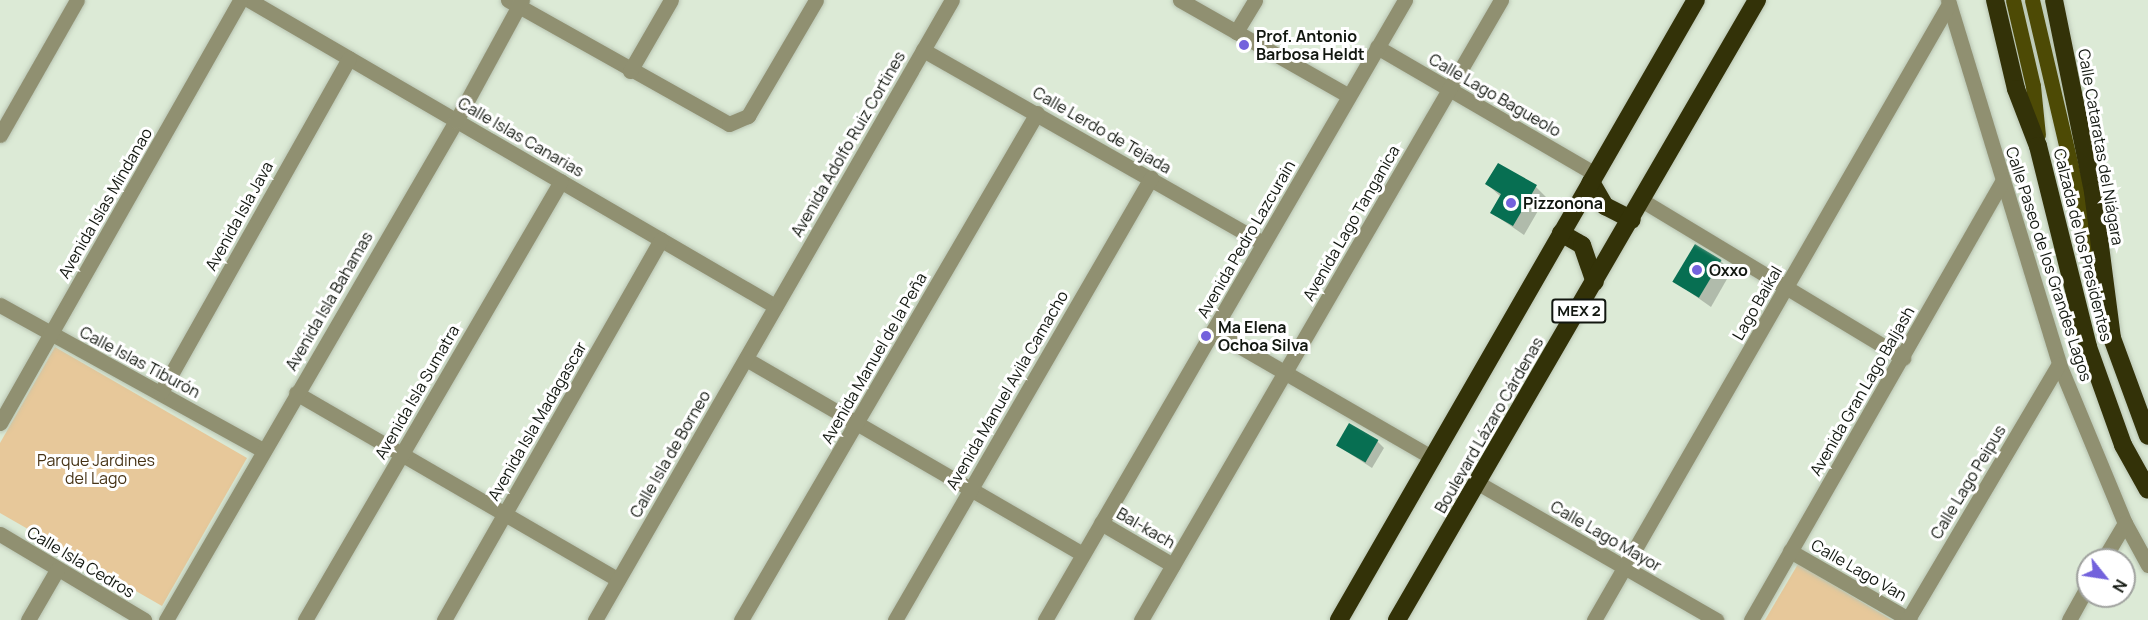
<!DOCTYPE html>
<meta charset="utf-8">
<style>
body{margin:0}
#map{position:relative;width:2148px;height:620px;overflow:hidden;background:#dcead6;font-family:Manrope,sans-serif}
div>[style]{position:absolute}
[style*='--x']{left:calc(var(--x)*1px);top:calc(var(--y)*1px);width:calc(var(--w)*1px);rotate:calc(var(--a)*1deg)}
.green>*{inset:0;background:#e7c89a}
.shadow>*{inset:0;background:#0003}
.building>*{inset:0;background:#076f52;transform-origin:0 0}
.roads{filter:drop-shadow(0 0 2px #b8c4b2) drop-shadow(0 0 2px #b8c4b2)}
.minor>*{height:15px;margin:-7.5px;padding:0 7.5px;transform-origin:7.5px;border-radius:7.5px;background:#909071}
.major>*{height:15px;margin:-7.5px;padding:0 7.5px;transform-origin:7.5px;border-radius:7.5px;background:#4d4a05}
.highway>*{height:18px;margin:-9px;padding:0 9px;transform-origin:9px;border-radius:9px;background:#333208}
.dots>*{width:16px;height:16px;translate:-50% -50%;box-sizing:border-box;border:3px solid #fff;border-radius:50%}
span{translate:-50% -50%;white-space:nowrap;text-align:center;line-height:1.15;-webkit-text-stroke:6px #fff;paint-order:stroke}
.shield-label span{padding:2px 4px;background:#fff;border:2px solid;border-radius:4px;-webkit-text-stroke-width:0}
.shield-label{font-size:15px;color:#121710;font-weight:700}
.poi-label{font-size:16px;color:#121710;font-weight:700}
.left{translate:0 -50%;text-align:left}
.street-label{font-size:16px;color:#121710}
.park-label{font-size:16px;color:#463316}
.north{position:absolute;left:2076px;top:548px;width:60px;height:60px;box-sizing:border-box;background:#fff;border:2px solid #a0a29f;border-radius:50%;rotate:120deg;font-size:16px;font-weight:700;line-height:24px;text-align:center;color:#121710}
.north::after{content:'';display:block;margin:auto;width:21px;height:27px;background:#7362dc;clip-path:polygon(50% 0,100% 100%,50% 72%,0 100%)}
</style>
<div id="map">
<div class="green">
<i style="clip-path:polygon(55px 347px,247px 458px,162px 606px,0 513px,0 443px)"></i>
<i style="clip-path:polygon(1798px 564px,1892px 620px,1765px 620px)"></i>
</div>
<div class="shadow">
<i style="clip-path:polygon(1487px 184px,1536px 187px,1546px 197px,1524px 235px,1492px 213px,1501px 197px)"></i>
<i style="clip-path:polygon(1721px 261px,1731px 272px,1711px 307px,1674px 281px)"></i>
<i style="clip-path:polygon(1377px 441px,1384px 448px,1372px 468px,1338px 446px)"></i>
</div>
<div class="building">
<i style="clip-path:polygon(1498px 163px,1537px 185px,1513px 226px,1490px 213px,1501px 194px,1485px 184px)"></i>
<i style="left:1695px;top:244px;width:31px;height:44px;rotate:31deg"></i>
<i style="left:1349px;top:423px;width:34px;height:26px;rotate:30deg"></i>
</div>
<div class="roads">
<div class="minor">
<i style="--x:249;--y:0;--w:609;--a:30.19"></i>
<i style="--x:508;--y:0;--w:253;--a:29.3"></i>
<i style="--x:729;--y:124;--w:21;--a:-23"></i>
<i style="--x:748;--y:116;--w:134;--a:-59.6"></i>
<i style="--x:1180;--y:0;--w:194;--a:29.6"></i>
<i style="--x:1948;--y:0;--w:381;--a:73"></i>
<i style="--x:2059;--y:364;--w:172;--a:67.5"></i>
<i style="--x:2125;--y:523;--w:48;--a:61.3"></i>
<i style="--x:1236;--y:32;--w:37;--a:-59"></i>
<i style="--x:1377;--y:47;--w:252;--a:30.2"></i>
<i style="--x:923;--y:50;--w:391;--a:29.6"></i>
<i style="--x:630;--y:71;--w:82;--a:-60"></i>
<i style="--x:0;--y:135;--w:155;--a:-60.3"></i>
<i style="--x:1643;--y:201;--w:304;--a:31.1"></i>
<i style="--x:0;--y:305;--w:300;--a:28.9"></i>
<i style="--x:1213;--y:331;--w:254;--a:30"></i>
<i style="--x:746;--y:359;--w:389;--a:30.1"></i>
<i style="--x:161;--y:392;--w:383;--a:-60.6"></i>
<i style="--x:296;--y:393;--w:372;--a:30.1"></i>
<i style="--x:0;--y:423;--w:486;--a:-60.4"></i>
<i style="--x:1478;--y:483;--w:275;--a:29.9"></i>
<i style="--x:1101;--y:523;--w:83;--a:30.3"></i>
<i style="--x:0;--y:534;--w:168;--a:30.8"></i>
<i style="--x:1790;--y:551;--w:138;--a:29.9"></i>
<i style="--x:2103;--y:560;--w:43;--a:-59.3"></i>
<i style="--x:1908;--y:619;--w:296;--a:-59.4"></i>
<i style="--x:28;--y:620;--w:58;--a:-59.9"></i>
<i style="--x:166;--y:620;--w:577;--a:-59.84"></i>
<i style="--x:456;--y:121;--w:138;--a:-61.4"></i>
<i style="--x:305;--y:620;--w:508;--a:-59.75"></i>
<i style="--x:444;--y:620;--w:438;--a:-60.3"></i>
<i style="--x:595;--y:620;--w:715;--a:-60.07"></i>
<i style="--x:741;--y:620;--w:587;--a:-59.72"></i>
<i style="--x:895;--y:620;--w:511;--a:-59.92"></i>
<i style="--x:1045;--y:620;--w:717;--a:-59.86"></i>
<i style="--x:1141;--y:620;--w:717;--a:-59.86"></i>
<i style="--x:1594;--y:620;--w:711;--a:-60.05"></i>
<i style="--x:1751;--y:620;--w:507;--a:-60.2"></i>
<i style="--x:2069;--y:620;--w:39;--a:-61"></i>
</div>
<div class="major">
<i style="--x:2013;--y:0;--w:88;--a:76.9"></i>
<i style="--x:2033;--y:86;--w:49;--a:84.2"></i>
<i style="--x:2032;--y:0;--w:280;--a:76.8"></i>
</div>
<div class="highway">
<i style="--x:1995;--y:0;--w:91;--a:76.7"></i>
<i style="--x:2016;--y:89;--w:61;--a:68.9"></i>
<i style="--x:2038;--y:146;--w:207;--a:76"></i>
<i style="--x:2088;--y:347;--w:104;--a:70.3"></i>
<i style="--x:2123;--y:445;--w:51;--a:60.9"></i>
<i style="--x:2054;--y:0;--w:196;--a:78.5"></i>
<i style="--x:2093;--y:192;--w:147;--a:82.6"></i>
<i style="--x:2112;--y:338;--w:104;--a:69.8"></i>
<i style="--x:1591;--y:182;--w:28;--a:60"></i>
<i style="--x:1605;--y:206;--w:30;--a:27"></i>
<i style="--x:1561;--y:233;--w:24;--a:30"></i>
<i style="--x:1582;--y:245;--w:39;--a:71"></i>
<i style="--x:1339;--y:620;--w:715;--a:-60.07"></i>
<i style="--x:1397;--y:620;--w:717;--a:-59.86"></i>
</div>
</div>
<div class="dots">
<i style="left:1244px;top:45px;background:#7362dc"></i>
<i style="left:1511px;top:203px;background:#7362dc"></i>
<i style="left:1697px;top:270px;background:#7362dc"></i>
<i style="left:1206px;top:336px;background:#7362dc"></i>
</div>
<div class="shield-label">
<span style="left:1579px;top:311px">MEX 2</span>
</div>
<div class="poi-label">
<span class="left" style="left:1256px;top:45px">Prof. Antonio<br>Barbosa Heldt</span>
<span class="left" style="left:1523px;top:203px">Pizzonona</span>
<span class="left" style="left:1709px;top:270px">Oxxo</span>
<span class="left" style="left:1218px;top:336px">Ma Elena<br>Ochoa Silva</span>
</div>
<div class="street-label">
<span style="left:1495px;top:95px;rotate:30deg">Calle Lago Bagueolo</span>
<span style="left:1102px;top:130px;rotate:30deg">Calle Lerdo de Tejada</span>
<span style="left:521px;top:137px;rotate:30deg">Calle Islas Canarias</span>
<span style="left:848px;top:144px;rotate:-60deg">Avenida Adolfo Ruiz Cortines</span>
<span style="left:2101px;top:147px;rotate:80deg">Calle Cataratas del Niágara</span>
<span style="left:105px;top:203px;rotate:-60deg">Avenida Islas Mindanao</span>
<span style="left:239px;top:216px;rotate:-61deg">Avenida Isla Java</span>
<span style="left:1351px;top:223px;rotate:-60deg">Avenida Lago Tanganica</span>
<span style="left:1246px;top:239px;rotate:-60deg">Avenida Pedro Lazcurain</span>
<span style="left:2083px;top:245px;rotate:76deg">Calzada de los Presidentes</span>
<span style="left:2049px;top:264px;rotate:72deg">Calle Paseo de los Grandes Lagos</span>
<span style="left:329px;top:301px;rotate:-60deg">Avenida Isla Bahamas</span>
<span style="left:1757px;top:303px;rotate:-60deg">Lago Baikal</span>
<span style="left:874px;top:358px;rotate:-60deg">Avenida Manuel de la Peña</span>
<span style="left:140px;top:362px;rotate:28deg">Calle Islas Tiburón</span>
<span style="left:1007px;top:390px;rotate:-60deg">Avenida Manuel Avila Camacho</span>
<span style="left:1862px;top:391px;rotate:-60deg">Avenida Gran Lago Baljash</span>
<span style="left:417px;top:392px;rotate:-60deg">Avenida Isla Sumatra</span>
<span style="left:537px;top:421px;rotate:-60deg">Avenida Isla Madagascar</span>
<span style="left:1489px;top:425px;rotate:-60deg">Boulevard Lázaro Cárdenas</span>
<span style="left:670px;top:454px;rotate:-60deg">Calle Isla de Borneo</span>
<span style="left:1968px;top:482px;rotate:-59deg">Calle Lago Peipus</span>
<span style="left:1146px;top:528px;rotate:30deg">Bal-kach</span>
<span style="left:1606px;top:536px;rotate:30deg">Calle Lago Mayor</span>
<span style="left:81px;top:562px;rotate:31deg">Calle Isla Cedros</span>
<span style="left:1859px;top:570px;rotate:30deg">Calle Lago Van</span>
</div>
<div class="park-label">
<span style="left:96px;top:469px">Parque Jardines<br>del Lago</span>
</div>
<div class="north">N</div>
</div>
